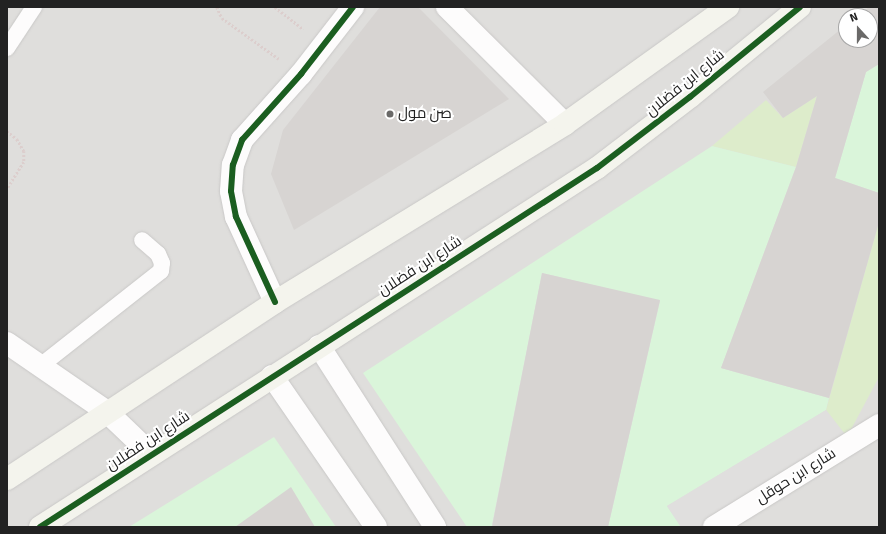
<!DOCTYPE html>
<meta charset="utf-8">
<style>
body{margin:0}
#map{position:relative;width:886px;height:534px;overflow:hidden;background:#f0eeeb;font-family:Signika,Cairo,sans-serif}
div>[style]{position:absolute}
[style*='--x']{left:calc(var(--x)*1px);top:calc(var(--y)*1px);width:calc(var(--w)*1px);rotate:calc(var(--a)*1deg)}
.residential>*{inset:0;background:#dfdedc}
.grass>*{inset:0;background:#ddeccb}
.park>*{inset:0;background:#daf5da}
.parking>*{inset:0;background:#e0dfde}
.building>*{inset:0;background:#d7d4d2}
.path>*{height:2.5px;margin-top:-1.25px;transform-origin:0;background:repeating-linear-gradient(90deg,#dccecd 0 2px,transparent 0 4px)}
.roads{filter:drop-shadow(0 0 1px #c9c8c7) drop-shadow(0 0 1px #c9c8c7)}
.lane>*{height:16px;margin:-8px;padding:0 8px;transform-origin:8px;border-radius:8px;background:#fdfcfc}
.street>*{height:22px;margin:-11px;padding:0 11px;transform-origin:11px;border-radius:11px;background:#fdfcfc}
.secondary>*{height:22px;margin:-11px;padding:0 11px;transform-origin:11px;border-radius:11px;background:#f4f4ed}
.cycleway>*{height:6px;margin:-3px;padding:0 3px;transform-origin:3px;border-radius:3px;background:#1b5e20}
.dots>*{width:11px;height:11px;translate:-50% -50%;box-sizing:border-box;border:2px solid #fff;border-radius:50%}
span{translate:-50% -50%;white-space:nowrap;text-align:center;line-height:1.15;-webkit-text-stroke:4px #fff;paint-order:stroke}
.street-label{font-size:15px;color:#222}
.poi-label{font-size:15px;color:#222}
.left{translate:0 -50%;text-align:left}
.frame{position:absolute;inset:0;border:8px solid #222;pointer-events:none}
.north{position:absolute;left:838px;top:8px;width:40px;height:40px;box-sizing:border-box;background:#fff;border:1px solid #a7a7a7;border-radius:50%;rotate:339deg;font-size:11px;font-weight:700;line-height:16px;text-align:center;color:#222}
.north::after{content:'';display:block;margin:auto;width:14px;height:18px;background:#6a6968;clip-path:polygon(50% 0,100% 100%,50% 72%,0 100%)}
</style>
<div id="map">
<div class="residential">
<i style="clip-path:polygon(evenodd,7px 7px,879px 7px,879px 527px,7px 527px,7px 7px,846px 16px,870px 16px,870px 40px,846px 40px,846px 16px)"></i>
</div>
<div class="grass">
<i style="clip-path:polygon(817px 96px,796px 167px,712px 146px,766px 100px,783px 118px)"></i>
<i style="clip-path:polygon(879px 222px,879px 377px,847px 437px,826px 410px)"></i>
</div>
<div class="park">
<i style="clip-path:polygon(879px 64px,879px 193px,835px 178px,866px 72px)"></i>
<i style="clip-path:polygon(712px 146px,796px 167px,721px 368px,829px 398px,826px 410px,667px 506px,681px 527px,608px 527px,660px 301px,542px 273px,492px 525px,500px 527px,467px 527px,363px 373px)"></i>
<i style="clip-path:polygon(274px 437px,336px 527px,129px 527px)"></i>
</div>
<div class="parking">
<i style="clip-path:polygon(826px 410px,847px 437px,697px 527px,681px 527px,667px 506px)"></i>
</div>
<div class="building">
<i style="clip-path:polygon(380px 7px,418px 7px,509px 99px,294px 230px,271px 174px,283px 130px)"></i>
<i style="clip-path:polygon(869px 7px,879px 7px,879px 64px,866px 72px,835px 178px,879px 193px,879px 222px,829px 398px,721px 368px,796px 167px,817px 96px,783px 118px,763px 92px,846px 25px,846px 40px,870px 40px,870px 16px,858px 16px)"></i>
<i style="clip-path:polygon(542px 273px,660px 300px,608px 527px,492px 527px)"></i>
<i style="clip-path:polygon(291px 487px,315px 527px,235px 527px)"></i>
</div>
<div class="path">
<i style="--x:217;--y:7;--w:12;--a:66"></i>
<i style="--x:222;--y:18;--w:70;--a:35.7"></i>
<i style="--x:275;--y:7;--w:36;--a:38"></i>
<i style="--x:7;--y:131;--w:13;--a:39"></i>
<i style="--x:17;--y:139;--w:14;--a:60"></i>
<i style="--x:24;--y:151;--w:11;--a:90"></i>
<i style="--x:24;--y:162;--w:32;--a:122"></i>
</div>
<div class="roads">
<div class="lane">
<i style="--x:7;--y:48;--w:49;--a:-56.6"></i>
<i style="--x:39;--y:367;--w:155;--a:-38.2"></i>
<i style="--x:161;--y:271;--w:8;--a:-83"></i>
<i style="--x:162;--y:263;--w:10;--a:-114"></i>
<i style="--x:158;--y:254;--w:21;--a:-139"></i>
</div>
<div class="street">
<i style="--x:447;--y:7;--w:166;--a:44.8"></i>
<i style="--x:275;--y:302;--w:94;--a:-114.6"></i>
<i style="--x:236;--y:217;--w:26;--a:-101"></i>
<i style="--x:231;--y:191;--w:26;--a:-86"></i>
<i style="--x:233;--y:165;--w:27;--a:-70"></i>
<i style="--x:242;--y:140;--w:89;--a:-48.2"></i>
<i style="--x:301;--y:74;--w:85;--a:-52.2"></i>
<i style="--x:7;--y:343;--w:120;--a:34.5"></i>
<i style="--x:106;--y:411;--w:62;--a:43.7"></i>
<i style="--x:319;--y:346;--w:215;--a:57.3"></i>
<i style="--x:272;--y:376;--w:183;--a:55.4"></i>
<i style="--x:714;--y:527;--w:194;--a:-31.7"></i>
</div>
<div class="secondary">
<i style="--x:7;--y:479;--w:321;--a:-33.4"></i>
<i style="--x:275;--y:302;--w:340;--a:-31.5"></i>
<i style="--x:565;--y:124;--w:201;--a:-35.7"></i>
<i style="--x:40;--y:527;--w:663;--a:-32.8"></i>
<i style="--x:597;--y:168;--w:117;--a:-37.4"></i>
<i style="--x:690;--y:97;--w:142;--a:-39.3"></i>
</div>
</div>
<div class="cycleway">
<i style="--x:275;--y:302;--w:94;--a:-114.6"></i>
<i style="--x:236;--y:217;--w:26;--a:-101"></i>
<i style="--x:231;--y:191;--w:26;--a:-86"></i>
<i style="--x:233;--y:165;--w:27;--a:-70"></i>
<i style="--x:242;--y:140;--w:89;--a:-48.2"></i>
<i style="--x:301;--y:74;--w:85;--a:-52.2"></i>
<i style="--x:40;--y:527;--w:663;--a:-32.8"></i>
<i style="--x:597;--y:168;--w:117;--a:-37.4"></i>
<i style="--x:690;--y:97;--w:142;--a:-39.3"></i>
</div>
<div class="dots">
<i style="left:390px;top:114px;background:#6a6968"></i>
</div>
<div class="street-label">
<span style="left:685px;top:83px;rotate:-39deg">شارع ابن فضلان</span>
<span style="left:420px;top:266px;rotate:-33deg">شارع ابن فضلان</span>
<span style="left:148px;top:441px;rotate:-33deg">شارع ابن فضلان</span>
<span style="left:796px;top:476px;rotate:-32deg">شارع ابن حوقل</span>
</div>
<div class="poi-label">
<span class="left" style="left:398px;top:114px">صن مول</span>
</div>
<div class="frame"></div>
<div class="north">N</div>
</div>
